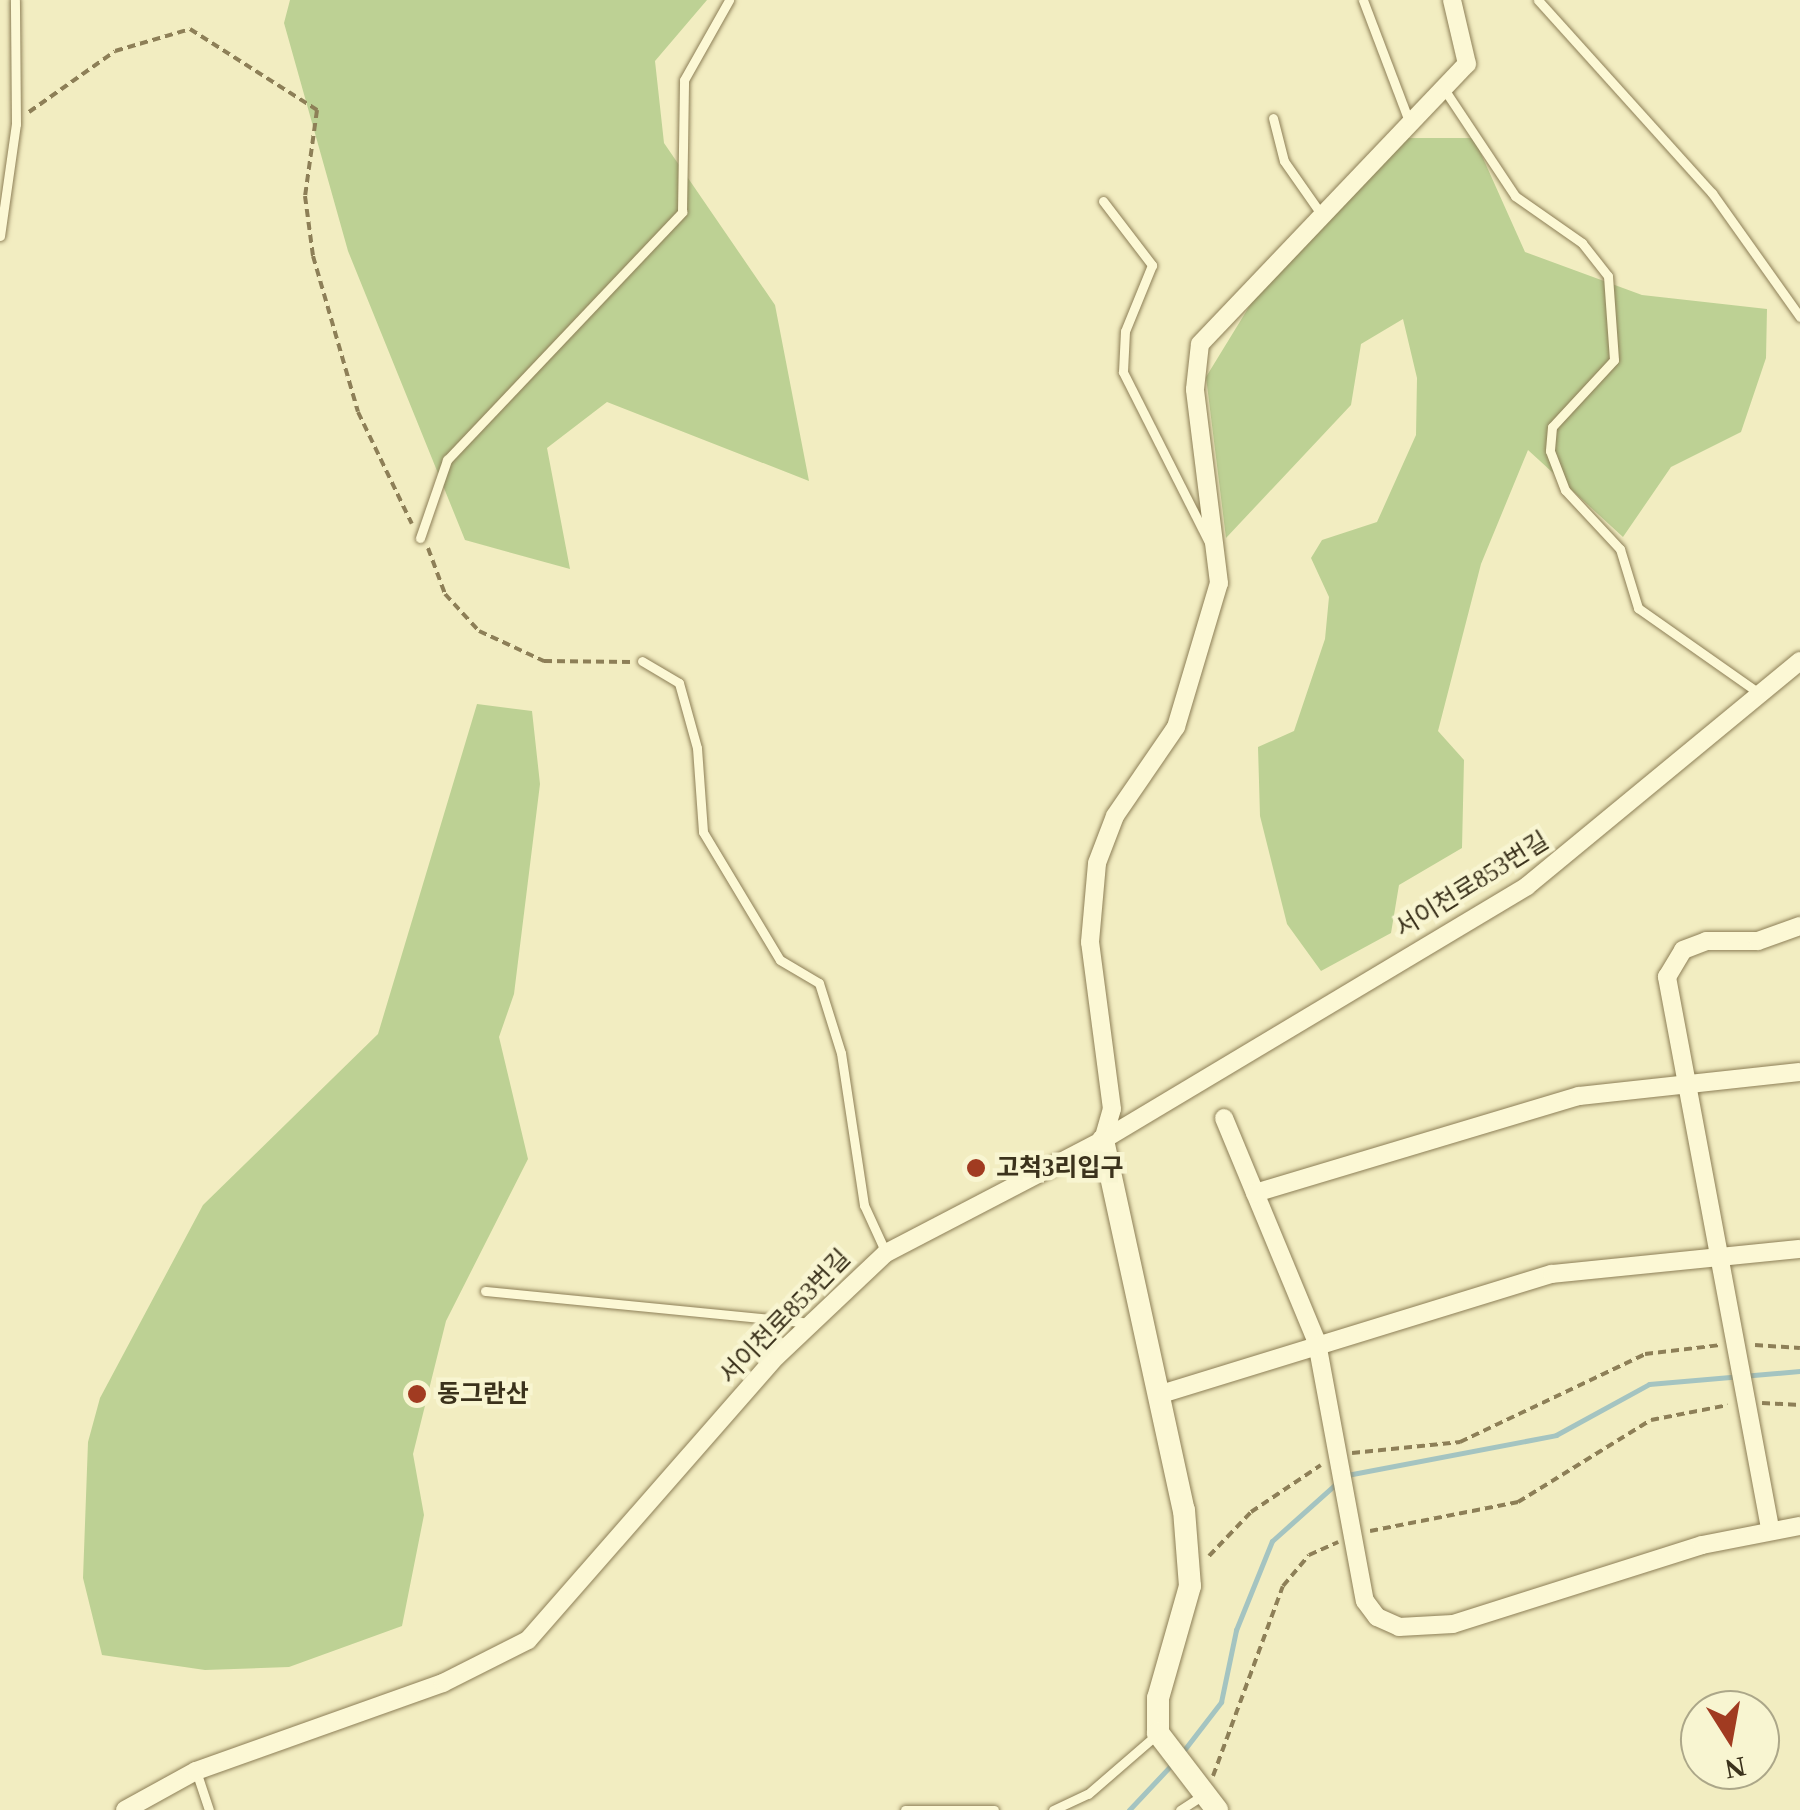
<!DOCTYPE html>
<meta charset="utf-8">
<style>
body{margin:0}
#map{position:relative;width:1800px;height:1810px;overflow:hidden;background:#f2edc1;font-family:"Times New Roman","Noto Sans KR",serif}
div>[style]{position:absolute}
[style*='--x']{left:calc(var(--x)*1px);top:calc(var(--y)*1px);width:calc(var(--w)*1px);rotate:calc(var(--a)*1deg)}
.green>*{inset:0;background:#bdd194}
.stream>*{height:5px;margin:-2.5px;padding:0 2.5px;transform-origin:2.5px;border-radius:2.5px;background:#a4c4c1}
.path>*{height:4px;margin-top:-2px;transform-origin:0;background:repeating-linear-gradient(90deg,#8d7f57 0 8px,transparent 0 13px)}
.roads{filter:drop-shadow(0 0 2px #8d7f57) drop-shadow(0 0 2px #8d7f57)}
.service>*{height:9px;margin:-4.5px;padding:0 4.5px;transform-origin:4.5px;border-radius:4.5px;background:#fcf8d5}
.minor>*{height:18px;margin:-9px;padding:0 9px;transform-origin:9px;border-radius:9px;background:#fcf8d5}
.tertiary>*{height:22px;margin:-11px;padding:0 11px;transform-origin:11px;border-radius:11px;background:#fcf8d5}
.dots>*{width:28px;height:28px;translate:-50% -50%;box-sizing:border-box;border:5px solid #f8f5d1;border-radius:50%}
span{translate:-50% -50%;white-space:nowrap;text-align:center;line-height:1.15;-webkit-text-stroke:9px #f8f5d1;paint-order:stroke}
.street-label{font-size:25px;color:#3b321c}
.poi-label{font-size:25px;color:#3b321c;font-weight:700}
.left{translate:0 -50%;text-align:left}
.north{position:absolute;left:1680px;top:1690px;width:100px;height:100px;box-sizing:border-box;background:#f8f5d1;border:2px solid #aca789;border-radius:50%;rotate:169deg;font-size:28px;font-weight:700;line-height:40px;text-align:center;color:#3b321c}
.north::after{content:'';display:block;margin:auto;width:35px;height:45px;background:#a13b21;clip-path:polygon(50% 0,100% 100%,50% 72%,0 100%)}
</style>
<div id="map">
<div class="green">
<i style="clip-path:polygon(290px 0,707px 0,655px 61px,664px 143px,775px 305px,809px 481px,607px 402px,547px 448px,570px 569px,465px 540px,348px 251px,284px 23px)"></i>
<i style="clip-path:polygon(1405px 138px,1474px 138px,1525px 252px,1642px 295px,1767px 309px,1766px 358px,1741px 432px,1671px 467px,1623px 537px,1528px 450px,1481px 564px,1438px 731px,1464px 760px,1462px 848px,1399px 885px,1391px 933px,1321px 971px,1287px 924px,1260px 816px,1258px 747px,1294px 731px,1325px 639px,1329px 597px,1311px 558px,1322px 540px,1377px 522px,1416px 435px,1417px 378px,1403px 319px,1361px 344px,1351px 405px,1226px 538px,1206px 377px,1255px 297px)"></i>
<i style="clip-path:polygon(477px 704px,532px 711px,540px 784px,514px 994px,499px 1037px,528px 1159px,446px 1321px,413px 1454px,424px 1515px,402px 1626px,289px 1667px,205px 1670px,102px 1655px,83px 1578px,88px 1442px,100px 1398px,203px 1205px,378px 1034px)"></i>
</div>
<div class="stream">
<i style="--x:1347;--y:1475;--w:213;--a:-10.8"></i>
<i style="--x:1556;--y:1435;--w:106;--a:-28.7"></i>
<i style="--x:1649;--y:1384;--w:152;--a:-4.9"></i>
<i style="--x:1181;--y:1754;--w:66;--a:-52.4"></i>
<i style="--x:1221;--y:1702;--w:74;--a:-78.2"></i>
<i style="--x:1236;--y:1630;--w:96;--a:-68"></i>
<i style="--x:1272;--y:1541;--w:89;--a:-41.8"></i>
<i style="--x:1129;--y:1810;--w:66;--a:-46.8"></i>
</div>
<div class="path">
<i style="--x:29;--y:112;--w:105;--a:-35.3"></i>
<i style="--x:115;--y:51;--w:78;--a:-16.3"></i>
<i style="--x:190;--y:29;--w:151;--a:32.5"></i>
<i style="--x:317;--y:110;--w:87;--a:97.9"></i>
<i style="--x:305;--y:196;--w:61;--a:82.4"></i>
<i style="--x:313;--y:256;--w:162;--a:73.9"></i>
<i style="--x:358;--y:412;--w:124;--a:64.3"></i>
<i style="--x:428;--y:548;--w:49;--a:69.7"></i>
<i style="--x:445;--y:594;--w:50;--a:47.4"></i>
<i style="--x:479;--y:631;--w:72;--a:24.8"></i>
<i style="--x:544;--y:661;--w:88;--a:0.7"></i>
<i style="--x:1755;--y:1345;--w:45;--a:3.8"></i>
<i style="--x:1762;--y:1403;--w:38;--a:3"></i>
<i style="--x:1352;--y:1453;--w:109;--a:-5.8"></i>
<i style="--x:1460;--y:1442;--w:205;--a:-25.4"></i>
<i style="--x:1645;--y:1354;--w:77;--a:-6.8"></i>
<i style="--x:1370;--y:1531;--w:151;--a:-11.1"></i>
<i style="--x:1518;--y:1502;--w:156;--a:-31.7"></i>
<i style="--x:1651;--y:1420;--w:78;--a:-11"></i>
<i style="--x:1209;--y:1556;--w:61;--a:-46.3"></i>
<i style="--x:1251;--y:1512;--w:84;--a:-33.9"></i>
<i style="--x:1213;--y:1776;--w:202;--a:-69.8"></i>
<i style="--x:1283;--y:1586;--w:40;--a:-50"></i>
<i style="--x:1309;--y:1555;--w:32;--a:-24"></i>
</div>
<div class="roads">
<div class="service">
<i style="--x:1363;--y:0;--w:129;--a:69.2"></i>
<i style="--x:1538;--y:0;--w:260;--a:48"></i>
<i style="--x:1712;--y:193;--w:152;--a:54.6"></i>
<i style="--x:1444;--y:89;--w:128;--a:56.4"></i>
<i style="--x:1515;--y:196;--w:82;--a:35"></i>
<i style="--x:1582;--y:243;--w:42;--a:51.8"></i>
<i style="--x:1608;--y:276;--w:84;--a:85.9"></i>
<i style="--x:1614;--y:360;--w:91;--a:132.8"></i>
<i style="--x:1552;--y:427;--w:24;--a:95"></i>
<i style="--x:1550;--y:451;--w:42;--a:69"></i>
<i style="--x:1565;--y:490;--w:81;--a:47"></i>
<i style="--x:1620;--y:549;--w:62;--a:73"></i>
<i style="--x:1638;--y:608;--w:148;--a:35.1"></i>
<i style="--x:1273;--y:118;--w:44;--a:75.7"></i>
<i style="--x:1284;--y:161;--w:61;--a:55"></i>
<i style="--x:1103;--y:201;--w:81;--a:52.6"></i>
<i style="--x:1152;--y:265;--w:71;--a:112.2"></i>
<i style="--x:1125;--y:331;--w:41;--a:92.8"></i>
<i style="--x:1123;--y:372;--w:191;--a:63.2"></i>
<i style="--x:0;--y:236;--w:113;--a:-81.9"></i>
<i style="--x:16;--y:124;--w:124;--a:-90.5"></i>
<i style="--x:420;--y:538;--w:83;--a:-70.9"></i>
<i style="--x:447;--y:460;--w:342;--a:-46.5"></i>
<i style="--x:682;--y:212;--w:132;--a:-89.1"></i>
<i style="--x:684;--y:80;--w:92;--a:-60.6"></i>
<i style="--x:642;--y:661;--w:43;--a:30.7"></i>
<i style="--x:679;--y:683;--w:67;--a:74.5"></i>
<i style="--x:697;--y:748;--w:84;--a:85.9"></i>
<i style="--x:703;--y:832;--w:149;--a:59"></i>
<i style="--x:780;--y:960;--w:45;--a:30.5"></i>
<i style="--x:819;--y:983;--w:73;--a:72.6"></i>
<i style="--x:841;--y:1053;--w:154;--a:81.4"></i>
<i style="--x:864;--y:1205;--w:53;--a:65.4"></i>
<i style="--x:485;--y:1291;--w:326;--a:5.6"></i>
<i style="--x:196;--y:1771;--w:41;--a:71.6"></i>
<i style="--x:905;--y:1810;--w:89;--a:0"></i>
<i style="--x:1053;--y:1810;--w:38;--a:-25"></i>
<i style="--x:1088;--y:1794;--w:90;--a:-40.9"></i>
<i style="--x:1180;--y:1810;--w:27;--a:-33"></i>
</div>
<div class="minor">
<i style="--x:1224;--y:1118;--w:243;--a:67.5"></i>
<i style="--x:1317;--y:1343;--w:262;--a:79.5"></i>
<i style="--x:1365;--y:1601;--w:20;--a:53"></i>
<i style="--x:1377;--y:1617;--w:24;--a:24"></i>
<i style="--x:1399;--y:1627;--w:54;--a:-3.2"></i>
<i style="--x:1453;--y:1624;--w:261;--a:-17.6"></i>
<i style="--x:1702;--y:1545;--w:100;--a:-11"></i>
<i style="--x:1103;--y:1140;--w:32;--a:-74"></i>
<i style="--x:1112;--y:1109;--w:168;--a:-97.5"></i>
<i style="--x:1090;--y:942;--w:79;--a:-84.9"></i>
<i style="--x:1097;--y:863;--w:50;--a:-69"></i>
<i style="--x:1115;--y:816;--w:108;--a:-55.6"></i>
<i style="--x:1176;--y:727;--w:150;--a:-73.4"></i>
<i style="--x:1219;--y:583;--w:195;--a:-97.1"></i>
<i style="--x:1195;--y:389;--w:45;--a:-83.7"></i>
<i style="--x:1200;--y:344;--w:387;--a:-46.4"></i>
<i style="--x:1467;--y:64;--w:66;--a:-103.2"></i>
<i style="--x:1255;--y:1193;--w:338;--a:-16.7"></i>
<i style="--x:1579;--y:1096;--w:222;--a:-6.2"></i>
<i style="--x:1158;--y:1395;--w:412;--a:-17.1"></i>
<i style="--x:1552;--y:1274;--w:249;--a:-5.8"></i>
<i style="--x:1770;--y:1528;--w:561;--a:-100.59"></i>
<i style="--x:1667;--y:977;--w:31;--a:-59"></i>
<i style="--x:1683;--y:950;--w:25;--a:-21"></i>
<i style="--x:1706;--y:941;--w:52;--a:0"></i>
<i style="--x:1758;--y:941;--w:45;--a:-19.7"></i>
<i style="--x:125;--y:1810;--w:81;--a:-28.8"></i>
<i style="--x:196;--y:1771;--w:262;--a:-19.6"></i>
<i style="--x:443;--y:1683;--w:95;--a:-26.8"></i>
<i style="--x:528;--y:1640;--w:378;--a:-48.8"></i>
<i style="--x:777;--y:1356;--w:150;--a:-43.4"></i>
<i style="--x:886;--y:1253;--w:245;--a:-27.5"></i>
<i style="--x:1103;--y:1140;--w:494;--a:-30.9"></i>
<i style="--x:1527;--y:886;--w:354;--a:-39.5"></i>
</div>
<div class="tertiary">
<i style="--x:1103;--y:1140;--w:379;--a:77.7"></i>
<i style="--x:1184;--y:1510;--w:76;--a:85.5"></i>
<i style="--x:1190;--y:1586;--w:116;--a:105.9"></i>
<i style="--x:1158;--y:1698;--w:35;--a:90"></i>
<i style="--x:1158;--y:1733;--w:97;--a:52.5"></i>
</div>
</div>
<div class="dots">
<i style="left:976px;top:1168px;background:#a13b21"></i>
<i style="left:417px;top:1394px;background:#a13b21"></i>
</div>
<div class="street-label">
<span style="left:1472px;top:885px;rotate:-32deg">서이천로853번길</span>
<span style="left:785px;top:1317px;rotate:-46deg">서이천로853번길</span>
</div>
<div class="poi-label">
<span class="left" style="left:996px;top:1168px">고척3리입구</span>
<span class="left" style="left:437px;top:1394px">동그란산</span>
</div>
<div class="north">N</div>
</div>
